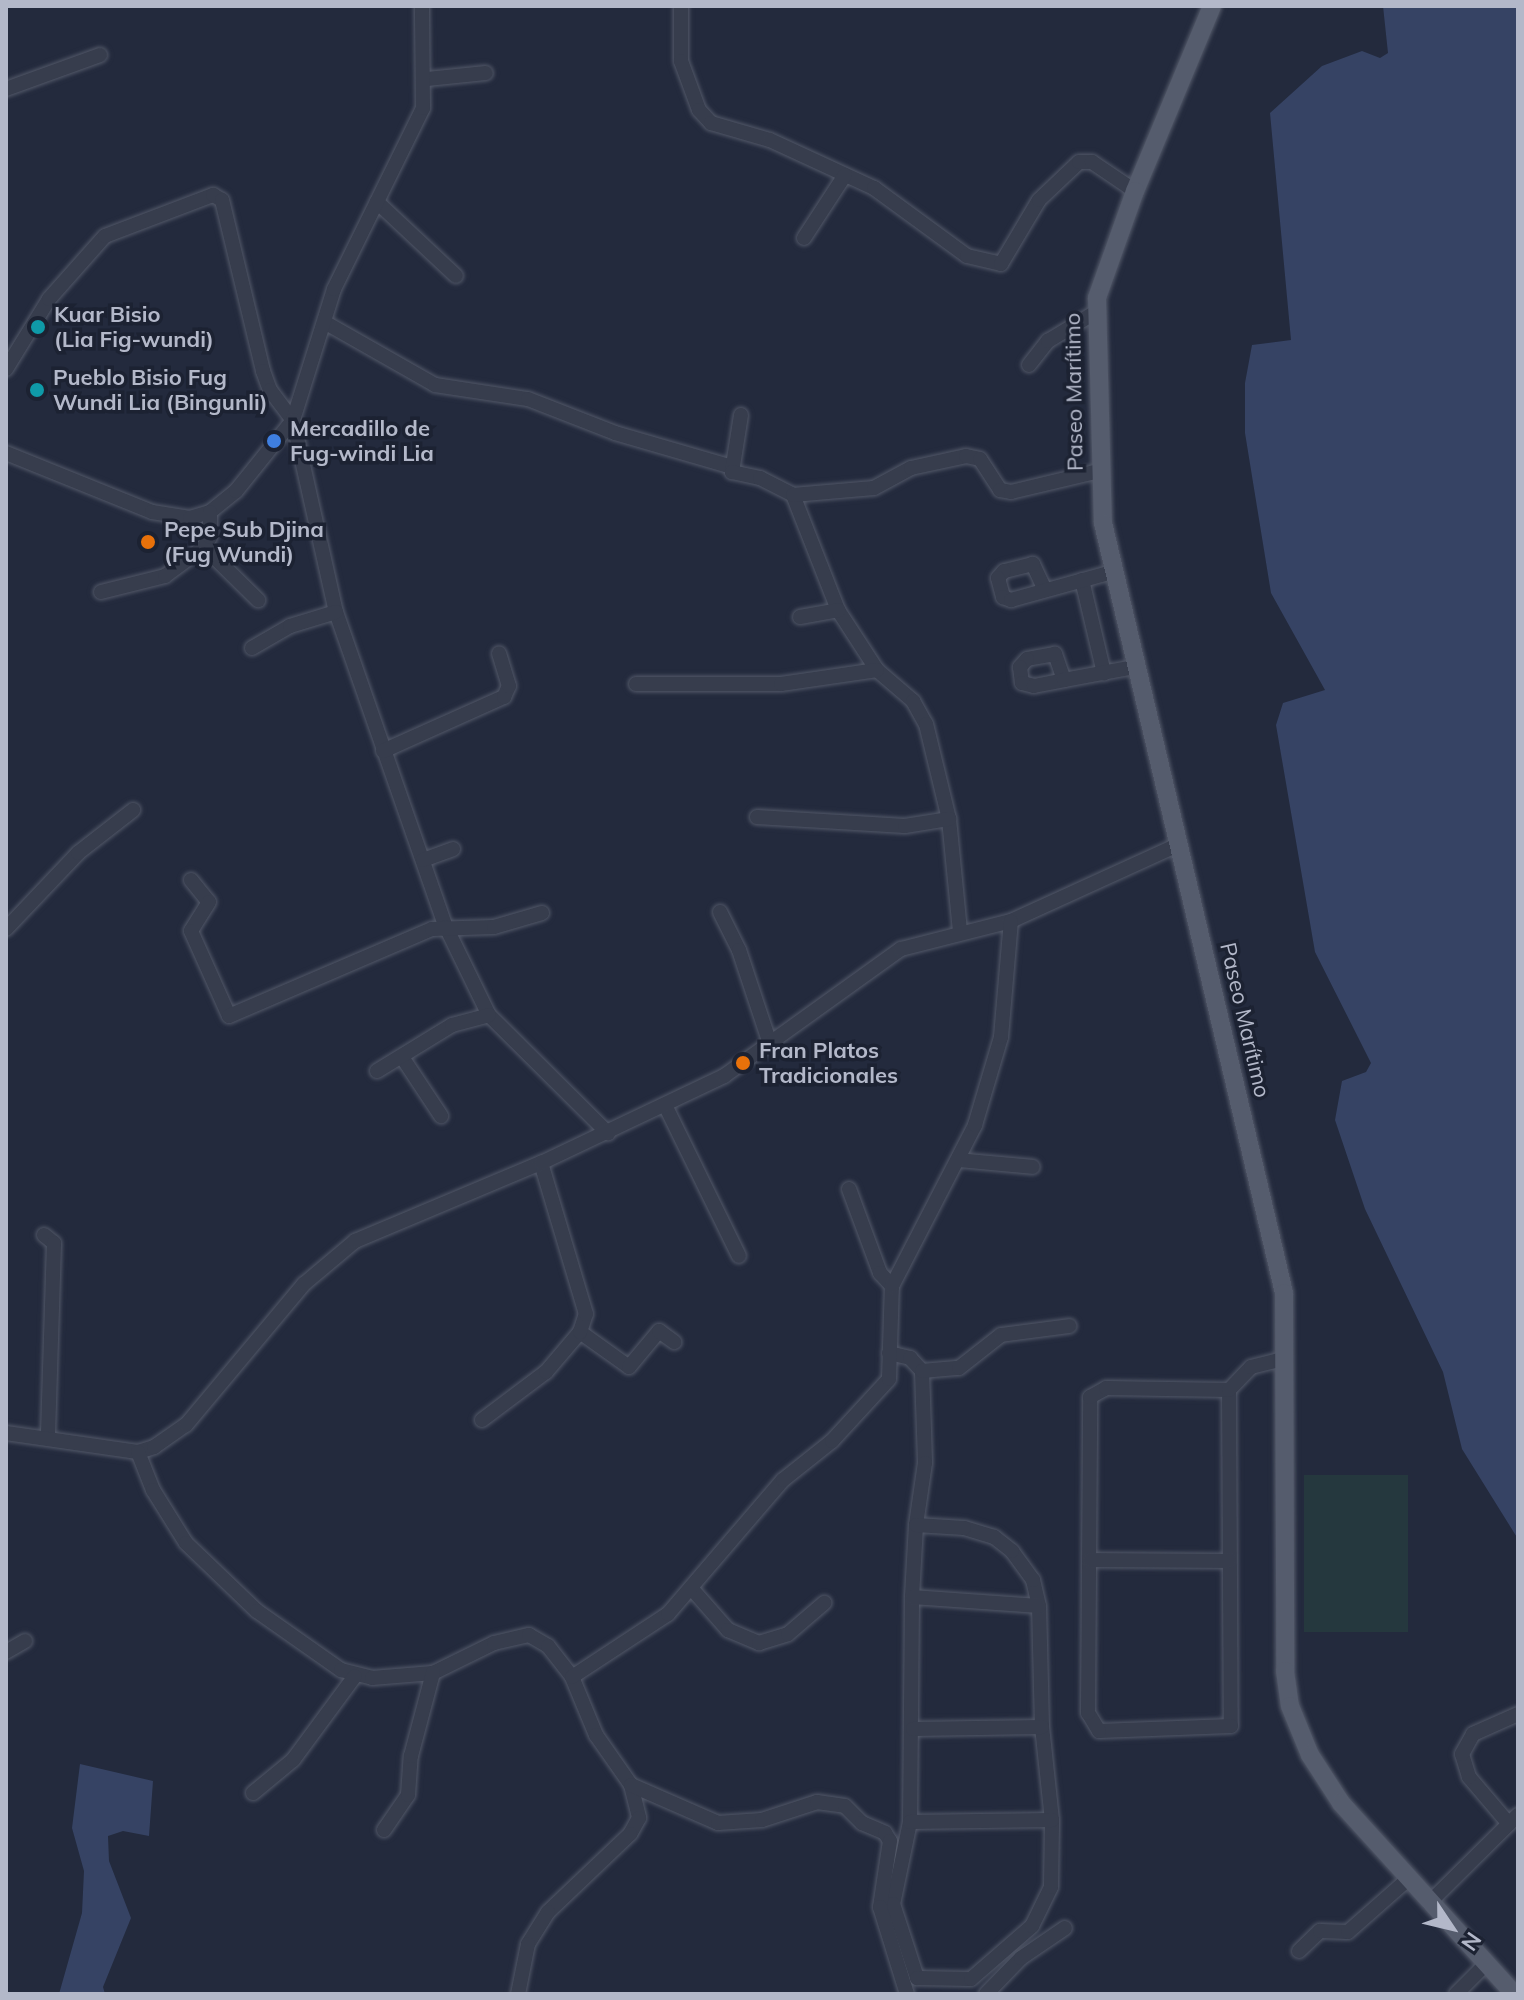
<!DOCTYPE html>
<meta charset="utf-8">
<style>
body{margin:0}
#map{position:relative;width:1524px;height:2000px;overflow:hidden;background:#232a3d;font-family:Mulish,sans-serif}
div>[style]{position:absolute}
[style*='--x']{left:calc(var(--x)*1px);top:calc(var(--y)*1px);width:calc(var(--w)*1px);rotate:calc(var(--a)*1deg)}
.green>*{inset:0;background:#25383e;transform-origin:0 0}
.water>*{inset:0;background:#364364}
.roads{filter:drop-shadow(0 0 2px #525868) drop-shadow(0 0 2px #525868)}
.minor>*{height:14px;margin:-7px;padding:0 7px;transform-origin:7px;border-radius:7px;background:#373d4d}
.major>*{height:18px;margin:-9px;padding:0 9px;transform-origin:9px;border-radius:9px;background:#555c6d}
.dots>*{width:22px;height:22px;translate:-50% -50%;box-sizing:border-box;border:4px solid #1c2232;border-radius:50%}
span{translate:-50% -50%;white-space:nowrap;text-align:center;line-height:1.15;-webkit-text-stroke:7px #1c2232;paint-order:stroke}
.poi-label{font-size:22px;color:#b3b8c9;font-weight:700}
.left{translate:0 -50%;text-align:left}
.street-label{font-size:22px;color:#b3b8c9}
.frame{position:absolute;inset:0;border:8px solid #b3b8c9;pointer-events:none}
.north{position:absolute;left:1412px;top:1888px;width:80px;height:80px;-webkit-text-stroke:6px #1c2232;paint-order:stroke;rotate:125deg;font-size:22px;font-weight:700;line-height:32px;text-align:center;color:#b3b8c9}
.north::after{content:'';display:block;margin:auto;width:28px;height:36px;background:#b3b8c9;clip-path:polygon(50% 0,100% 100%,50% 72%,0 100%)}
</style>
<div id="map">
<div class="green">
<i style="left:1408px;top:1475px;width:157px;height:104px;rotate:90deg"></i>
</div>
<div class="water">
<i style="clip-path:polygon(1383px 6px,1518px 6px,1518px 1539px,1462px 1449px,1443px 1372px,1365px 1209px,1335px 1120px,1342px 1081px,1366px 1072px,1371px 1063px,1315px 952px,1276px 725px,1283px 703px,1325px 690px,1271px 593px,1245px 433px,1245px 383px,1252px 345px,1291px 340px,1270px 113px,1322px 66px,1362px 51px,1380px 58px,1388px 53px)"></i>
<i style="clip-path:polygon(80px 1764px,153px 1781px,149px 1836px,123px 1831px,108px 1836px,109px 1861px,131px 1918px,103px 1987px,105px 1994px,59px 1994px,82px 1913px,84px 1871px,72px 1828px)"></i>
</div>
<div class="roads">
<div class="minor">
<i style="--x:681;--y:6;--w:55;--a:90"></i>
<i style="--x:681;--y:61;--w:52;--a:69.8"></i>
<i style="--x:699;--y:110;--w:18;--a:47"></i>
<i style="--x:711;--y:123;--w:61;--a:16.1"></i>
<i style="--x:770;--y:140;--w:115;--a:24.8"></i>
<i style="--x:874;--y:188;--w:115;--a:36.2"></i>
<i style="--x:967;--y:256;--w:35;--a:13"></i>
<i style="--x:1001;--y:264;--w:74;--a:-59.3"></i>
<i style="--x:1039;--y:200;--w:55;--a:-43.5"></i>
<i style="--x:1079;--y:162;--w:13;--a:0"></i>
<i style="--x:1092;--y:162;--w:52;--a:34"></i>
<i style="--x:427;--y:79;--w:59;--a:-5.8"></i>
<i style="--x:6;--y:89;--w:100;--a:-19.9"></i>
<i style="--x:377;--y:202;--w:108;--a:43.1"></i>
<i style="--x:804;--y:238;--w:75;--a:-56.9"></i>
<i style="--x:326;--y:323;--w:125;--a:29.6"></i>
<i style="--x:435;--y:385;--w:94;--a:8.6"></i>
<i style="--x:528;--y:399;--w:93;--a:21.3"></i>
<i style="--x:615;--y:433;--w:122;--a:16.2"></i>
<i style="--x:1029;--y:365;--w:31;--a:-52"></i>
<i style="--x:1048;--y:341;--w:56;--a:-31.1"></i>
<i style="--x:6;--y:369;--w:82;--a:-58.4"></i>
<i style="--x:49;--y:299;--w:84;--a:-48.4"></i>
<i style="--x:105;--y:236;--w:116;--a:-20.8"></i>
<i style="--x:213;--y:195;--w:10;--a:29"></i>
<i style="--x:222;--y:200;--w:176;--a:76.5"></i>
<i style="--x:263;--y:371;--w:20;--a:70"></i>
<i style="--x:270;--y:390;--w:38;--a:53"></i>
<i style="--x:741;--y:415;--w:58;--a:99"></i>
<i style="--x:732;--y:472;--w:29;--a:12"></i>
<i style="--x:760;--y:478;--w:37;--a:27"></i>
<i style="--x:793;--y:495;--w:123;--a:68.6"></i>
<i style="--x:838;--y:610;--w:72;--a:57"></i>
<i style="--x:877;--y:670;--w:48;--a:40.7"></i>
<i style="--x:913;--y:701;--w:26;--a:61"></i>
<i style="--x:926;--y:724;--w:98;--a:76.4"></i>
<i style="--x:949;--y:819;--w:114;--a:84.4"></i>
<i style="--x:293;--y:420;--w:137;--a:-72.6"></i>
<i style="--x:334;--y:289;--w:202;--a:-63.8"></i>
<i style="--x:423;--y:108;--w:102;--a:-90.6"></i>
<i style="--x:6;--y:453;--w:157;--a:22"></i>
<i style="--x:152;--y:512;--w:38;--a:9"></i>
<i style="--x:190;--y:518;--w:21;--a:-17"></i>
<i style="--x:210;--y:512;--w:33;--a:-39"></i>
<i style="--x:236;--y:491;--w:91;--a:-51.2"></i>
<i style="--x:293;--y:420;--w:197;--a:77.4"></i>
<i style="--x:336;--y:612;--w:334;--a:70.8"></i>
<i style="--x:446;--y:927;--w:98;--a:64"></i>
<i style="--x:489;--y:1015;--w:168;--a:44.8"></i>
<i style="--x:793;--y:495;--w:81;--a:-4.9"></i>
<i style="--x:874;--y:488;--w:42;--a:-28.4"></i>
<i style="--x:911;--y:468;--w:56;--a:-12.3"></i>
<i style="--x:966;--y:456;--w:14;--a:12"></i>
<i style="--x:980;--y:459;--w:37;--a:57"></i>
<i style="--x:1000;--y:490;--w:11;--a:10"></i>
<i style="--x:1011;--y:492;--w:90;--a:-13.4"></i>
<i style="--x:204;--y:547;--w:76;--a:44.5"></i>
<i style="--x:1082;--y:580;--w:96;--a:76.7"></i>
<i style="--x:1045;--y:590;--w:29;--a:-115"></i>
<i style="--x:1033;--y:564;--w:30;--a:166"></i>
<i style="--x:1004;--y:571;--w:9;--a:131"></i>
<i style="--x:998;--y:578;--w:20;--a:75"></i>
<i style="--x:1003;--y:597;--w:9;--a:21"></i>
<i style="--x:1011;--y:600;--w:105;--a:-15.5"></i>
<i style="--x:101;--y:592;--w:66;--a:-14"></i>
<i style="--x:165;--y:576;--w:49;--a:-36.6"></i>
<i style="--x:204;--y:547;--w:12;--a:-59"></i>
<i style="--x:210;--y:537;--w:25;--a:-90"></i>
<i style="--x:800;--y:617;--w:39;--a:-10"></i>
<i style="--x:252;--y:648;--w:44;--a:-30.1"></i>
<i style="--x:290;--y:626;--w:48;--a:-16.9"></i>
<i style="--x:1064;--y:680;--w:28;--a:-109"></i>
<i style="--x:1055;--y:654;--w:28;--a:170"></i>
<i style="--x:1027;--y:659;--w:11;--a:131"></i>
<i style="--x:1020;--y:667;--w:16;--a:83"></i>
<i style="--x:1022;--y:683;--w:12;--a:14"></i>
<i style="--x:1034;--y:686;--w:31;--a:-11"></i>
<i style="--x:1064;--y:680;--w:71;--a:-10.5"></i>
<i style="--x:636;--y:684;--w:145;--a:0"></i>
<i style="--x:781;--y:684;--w:97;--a:-8.3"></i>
<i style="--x:383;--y:751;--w:133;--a:-24.1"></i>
<i style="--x:504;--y:697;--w:12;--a:-66"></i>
<i style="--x:509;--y:686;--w:34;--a:-107"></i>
<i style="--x:757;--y:817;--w:148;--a:3.5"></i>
<i style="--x:905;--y:826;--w:45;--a:-9"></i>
<i style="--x:423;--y:860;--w:32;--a:-20"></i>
<i style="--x:191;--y:880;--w:28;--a:51"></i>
<i style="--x:209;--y:902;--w:34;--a:122"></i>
<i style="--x:191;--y:931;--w:93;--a:65.9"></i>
<i style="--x:229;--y:1016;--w:221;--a:-23.2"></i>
<i style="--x:432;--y:929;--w:62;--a:-1.8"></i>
<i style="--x:494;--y:927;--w:50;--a:-16.3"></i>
<i style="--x:720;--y:912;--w:42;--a:63.4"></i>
<i style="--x:739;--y:950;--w:99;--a:71.7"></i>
<i style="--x:6;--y:929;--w:105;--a:-46.5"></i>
<i style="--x:78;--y:853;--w:70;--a:-38"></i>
<i style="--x:402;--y:1057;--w:71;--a:56.5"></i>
<i style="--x:377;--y:1071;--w:88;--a:-31.5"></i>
<i style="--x:452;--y:1025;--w:38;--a:-15"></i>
<i style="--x:665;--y:1105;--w:168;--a:63.9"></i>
<i style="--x:958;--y:1160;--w:75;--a:5.3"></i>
<i style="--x:849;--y:1189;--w:90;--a:69.7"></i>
<i style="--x:880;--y:1273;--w:18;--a:47"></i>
<i style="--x:44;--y:1235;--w:13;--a:39"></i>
<i style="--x:54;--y:1243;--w:195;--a:91.8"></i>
<i style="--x:580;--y:1332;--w:60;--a:35.5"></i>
<i style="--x:629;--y:1367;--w:47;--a:-50.2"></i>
<i style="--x:659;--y:1331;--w:19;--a:36"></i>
<i style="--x:889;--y:1353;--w:22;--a:13"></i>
<i style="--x:910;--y:1358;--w:18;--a:47"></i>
<i style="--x:922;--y:1371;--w:92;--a:88.1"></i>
<i style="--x:925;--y:1463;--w:63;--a:98.3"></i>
<i style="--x:916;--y:1525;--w:72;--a:93.2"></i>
<i style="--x:912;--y:1597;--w:225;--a:90.5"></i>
<i style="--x:910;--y:1822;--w:84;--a:101.7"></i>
<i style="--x:893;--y:1904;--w:78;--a:72"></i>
<i style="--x:917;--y:1978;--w:54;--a:1.1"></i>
<i style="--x:971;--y:1979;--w:81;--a:-41"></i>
<i style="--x:1032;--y:1926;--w:43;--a:-64"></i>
<i style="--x:1051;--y:1887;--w:67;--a:-89.1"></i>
<i style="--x:1052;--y:1820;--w:94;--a:-96.1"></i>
<i style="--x:1042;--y:1727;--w:121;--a:-91.4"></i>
<i style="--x:1039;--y:1606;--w:27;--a:-103"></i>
<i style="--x:1033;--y:1580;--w:36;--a:-126"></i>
<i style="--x:1012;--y:1551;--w:23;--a:-142"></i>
<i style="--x:994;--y:1537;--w:31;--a:-163"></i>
<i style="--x:964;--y:1528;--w:48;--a:-176.4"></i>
<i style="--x:922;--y:1371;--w:37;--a:-5"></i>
<i style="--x:959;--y:1368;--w:53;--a:-38.2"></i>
<i style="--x:1001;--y:1335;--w:69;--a:-7.5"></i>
<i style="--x:1229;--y:1390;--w:336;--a:89.7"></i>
<i style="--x:1231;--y:1726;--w:132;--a:177.8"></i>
<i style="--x:1099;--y:1731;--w:21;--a:-121"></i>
<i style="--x:1088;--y:1713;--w:316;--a:-89.6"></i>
<i style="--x:1090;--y:1397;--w:18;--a:-29"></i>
<i style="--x:1106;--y:1388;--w:123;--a:0.9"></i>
<i style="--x:1229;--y:1390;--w:32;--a:-46"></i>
<i style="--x:1251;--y:1367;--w:36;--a:-14"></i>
<i style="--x:482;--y:1420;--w:80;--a:-36.9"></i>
<i style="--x:546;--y:1372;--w:52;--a:-49.6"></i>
<i style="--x:580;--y:1332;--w:19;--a:-72"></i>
<i style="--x:586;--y:1314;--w:158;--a:-106.6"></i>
<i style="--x:6;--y:1433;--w:133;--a:8.2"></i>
<i style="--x:138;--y:1452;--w:17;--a:-17"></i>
<i style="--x:154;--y:1447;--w:39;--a:-35"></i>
<i style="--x:186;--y:1425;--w:184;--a:-50.1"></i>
<i style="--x:304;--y:1284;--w:67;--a:-40.1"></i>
<i style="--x:355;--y:1241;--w:202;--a:-22.8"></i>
<i style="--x:541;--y:1163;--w:203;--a:-25.4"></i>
<i style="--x:724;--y:1076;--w:218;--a:-35.7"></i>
<i style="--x:901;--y:949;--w:114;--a:-14.3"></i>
<i style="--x:1011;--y:921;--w:183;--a:-24.5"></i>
<i style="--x:138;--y:1452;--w:41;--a:68.5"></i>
<i style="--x:153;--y:1490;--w:62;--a:58.1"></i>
<i style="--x:186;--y:1543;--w:98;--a:43.8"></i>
<i style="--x:257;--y:1611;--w:103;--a:35.1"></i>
<i style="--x:341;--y:1670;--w:32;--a:14"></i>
<i style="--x:372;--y:1678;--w:61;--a:-4.7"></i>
<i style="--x:433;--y:1673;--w:68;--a:-26.2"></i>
<i style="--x:494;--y:1643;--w:36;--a:-13"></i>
<i style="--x:529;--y:1635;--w:22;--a:30"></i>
<i style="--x:548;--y:1646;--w:39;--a:52"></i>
<i style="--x:572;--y:1677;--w:63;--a:67.5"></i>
<i style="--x:596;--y:1735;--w:61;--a:55"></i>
<i style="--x:631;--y:1785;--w:34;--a:76"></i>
<i style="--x:639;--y:1818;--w:18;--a:119"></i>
<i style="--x:630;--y:1834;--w:113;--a:136.4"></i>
<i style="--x:548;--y:1912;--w:38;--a:122"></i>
<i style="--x:528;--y:1944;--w:51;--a:101.3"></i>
<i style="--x:1090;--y:1560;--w:139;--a:0.4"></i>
<i style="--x:692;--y:1589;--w:55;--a:48.7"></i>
<i style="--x:728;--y:1630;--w:34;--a:23"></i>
<i style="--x:759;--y:1643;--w:30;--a:-17"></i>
<i style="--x:788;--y:1634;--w:48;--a:-40.7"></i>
<i style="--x:912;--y:1597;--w:127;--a:4.1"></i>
<i style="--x:6;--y:1652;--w:22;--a:-30"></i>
<i style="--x:572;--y:1677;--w:115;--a:-33.3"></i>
<i style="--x:668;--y:1614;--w:177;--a:-49.4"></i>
<i style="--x:783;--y:1480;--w:63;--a:-38.5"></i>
<i style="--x:832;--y:1441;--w:84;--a:-47.4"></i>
<i style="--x:889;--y:1379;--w:93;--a:-88.2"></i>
<i style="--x:892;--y:1286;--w:181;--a:-62.7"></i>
<i style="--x:975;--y:1125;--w:92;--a:-73.5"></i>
<i style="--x:1001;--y:1037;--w:116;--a:-85.1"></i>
<i style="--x:913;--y:1729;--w:129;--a:-0.9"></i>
<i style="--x:631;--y:1785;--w:95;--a:23.6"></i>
<i style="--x:718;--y:1823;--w:44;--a:-3.9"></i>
<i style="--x:762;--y:1820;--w:58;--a:-18.1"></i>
<i style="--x:817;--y:1802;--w:28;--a:8"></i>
<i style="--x:845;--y:1806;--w:24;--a:45"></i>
<i style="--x:862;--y:1823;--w:25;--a:23"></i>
<i style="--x:885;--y:1833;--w:9;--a:58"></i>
<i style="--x:890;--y:1841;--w:67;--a:98.6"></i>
<i style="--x:880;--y:1907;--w:91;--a:72.8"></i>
<i style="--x:253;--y:1793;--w:52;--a:-39.5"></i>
<i style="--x:293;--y:1760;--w:104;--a:-53.6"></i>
<i style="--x:910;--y:1822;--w:142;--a:-0.8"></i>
<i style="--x:1509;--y:1824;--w:62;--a:-130.4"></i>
<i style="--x:1469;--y:1777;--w:24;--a:-107"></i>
<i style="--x:1462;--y:1754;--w:23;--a:-61"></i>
<i style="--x:1473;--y:1734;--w:49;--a:-24"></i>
<i style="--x:384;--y:1830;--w:42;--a:-55.6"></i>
<i style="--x:408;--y:1795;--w:39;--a:-86"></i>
<i style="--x:411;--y:1756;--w:86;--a:-75.2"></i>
<i style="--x:1429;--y:1903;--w:125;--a:-44.7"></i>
<i style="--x:1299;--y:1951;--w:29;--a:-44"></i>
<i style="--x:1320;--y:1931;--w:28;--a:2"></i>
<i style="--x:1348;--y:1932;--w:79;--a:-41.4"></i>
<i style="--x:986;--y:1994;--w:50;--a:-45.8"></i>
<i style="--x:1021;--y:1958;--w:53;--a:-34.3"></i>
<i style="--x:1456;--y:1994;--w:42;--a:-45"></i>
</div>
<div class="major">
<i style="--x:1212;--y:6;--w:200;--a:112.6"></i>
<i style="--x:1135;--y:191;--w:114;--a:109.6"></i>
<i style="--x:1097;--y:298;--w:225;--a:88.5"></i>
<i style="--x:1103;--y:523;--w:791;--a:76.77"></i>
<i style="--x:1284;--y:1293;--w:378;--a:89.8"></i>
<i style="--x:1285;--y:1671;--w:35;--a:82"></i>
<i style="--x:1290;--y:1706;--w:53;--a:67.8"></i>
<i style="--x:1310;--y:1755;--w:57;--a:57.1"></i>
<i style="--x:1341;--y:1803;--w:258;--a:47.8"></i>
</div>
</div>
<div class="dots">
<i style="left:38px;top:327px;background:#0f9aa8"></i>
<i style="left:37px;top:390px;background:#0f9aa8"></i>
<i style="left:274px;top:441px;background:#3f7fe0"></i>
<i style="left:148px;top:542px;background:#e8710a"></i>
<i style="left:743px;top:1063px;background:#e8710a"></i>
</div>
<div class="poi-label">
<span class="left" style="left:54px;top:327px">Kuar Bisio<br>(Lia Fig-wundi)</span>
<span class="left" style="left:53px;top:390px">Pueblo Bisio Fug<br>Wundi Lia (Bingunli)</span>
<span class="left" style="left:290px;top:441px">Mercadillo de<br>Fug-windi Lia</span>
<span class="left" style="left:164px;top:542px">Pepe Sub Djina<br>(Fug Wundi)</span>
<span class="left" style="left:759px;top:1063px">Fran Platos<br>Tradicionales</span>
</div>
<div class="street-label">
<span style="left:1074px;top:392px;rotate:-91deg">Paseo Marítimo</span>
<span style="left:1245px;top:1020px;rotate:77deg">Paseo Marítimo</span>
</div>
<div class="frame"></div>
<div class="north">N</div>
</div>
